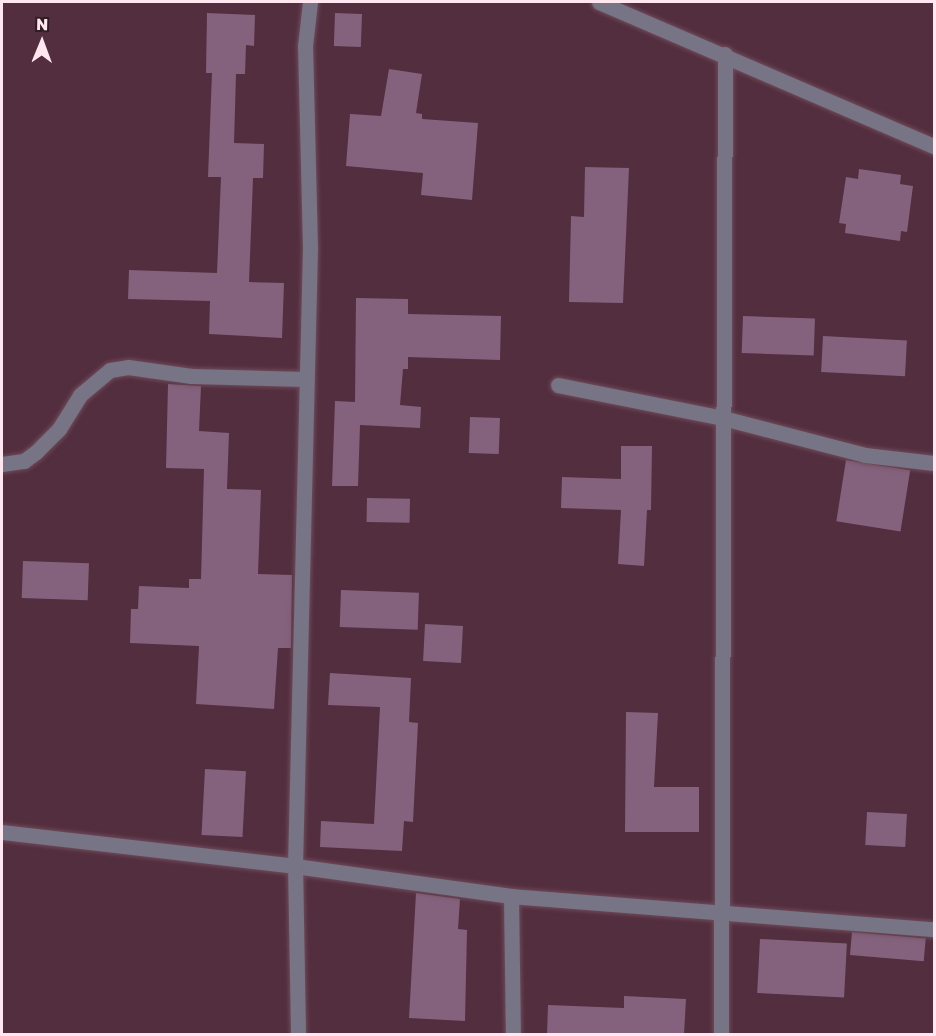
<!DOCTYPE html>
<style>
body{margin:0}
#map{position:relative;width:936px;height:1036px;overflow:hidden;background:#532e3e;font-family:"Golos Text",sans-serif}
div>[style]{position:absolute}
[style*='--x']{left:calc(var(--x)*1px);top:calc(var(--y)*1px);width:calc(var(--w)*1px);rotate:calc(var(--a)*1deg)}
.building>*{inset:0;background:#84627d;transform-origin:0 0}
.roads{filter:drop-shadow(0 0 2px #6f4b5a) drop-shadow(0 0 2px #6f4b5a)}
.street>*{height:15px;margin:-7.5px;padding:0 7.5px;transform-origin:7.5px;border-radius:7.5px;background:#777485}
span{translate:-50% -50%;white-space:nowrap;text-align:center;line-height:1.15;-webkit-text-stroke:6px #2e1d23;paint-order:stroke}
.frame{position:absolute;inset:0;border:3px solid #ffe6ef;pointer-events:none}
.north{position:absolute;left:12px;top:12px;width:60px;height:60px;-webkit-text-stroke:4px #2e1d23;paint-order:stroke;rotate:1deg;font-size:16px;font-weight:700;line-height:24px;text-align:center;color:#ffe6ef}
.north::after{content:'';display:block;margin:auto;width:21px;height:27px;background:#ffe6ef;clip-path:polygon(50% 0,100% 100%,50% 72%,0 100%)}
</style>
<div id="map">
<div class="building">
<i style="clip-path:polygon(207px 13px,255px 15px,254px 46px,246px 45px,245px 74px,236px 74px,234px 143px,264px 144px,263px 178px,253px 178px,249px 282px,284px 283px,282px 338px,209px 334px,210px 301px,128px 299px,129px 270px,217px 273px,221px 177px,208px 177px,212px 73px,206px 73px)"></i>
<i style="left:335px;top:13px;width:27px;height:33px;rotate:2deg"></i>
<i style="clip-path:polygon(389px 69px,422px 74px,416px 113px,422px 114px,422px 119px,478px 123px,472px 200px,421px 195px,423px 173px,346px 166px,350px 114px,381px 116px)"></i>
<i style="clip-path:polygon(585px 167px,629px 168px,623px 303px,569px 302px,571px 216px,584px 217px)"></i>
<i style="clip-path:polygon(859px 169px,901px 175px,900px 184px,913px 186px,907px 232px,901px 231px,900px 241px,845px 233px,846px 224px,839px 223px,846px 177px,858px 179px)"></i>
<i style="clip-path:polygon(356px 298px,408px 299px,408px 314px,501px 316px,500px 360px,408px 357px,408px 369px,403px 369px,400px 405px,421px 407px,420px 428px,360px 425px,358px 486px,332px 486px,335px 401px,355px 402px)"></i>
<i style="left:743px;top:316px;width:72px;height:37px;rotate:2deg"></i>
<i style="left:823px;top:336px;width:84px;height:36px;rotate:3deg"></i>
<i style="clip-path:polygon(168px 384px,201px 386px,199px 431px,229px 433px,227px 489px,261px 490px,258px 574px,292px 575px,291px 648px,278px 648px,274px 709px,196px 704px,199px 646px,130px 643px,131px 609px,138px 609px,139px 586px,189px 588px,189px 579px,201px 579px,204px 469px,166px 468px)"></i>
<i style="left:470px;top:417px;width:30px;height:36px;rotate:2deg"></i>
<i style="clip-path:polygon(621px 446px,652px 446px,651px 510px,647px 510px,644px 566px,618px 564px,621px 510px,561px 508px,562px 477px,621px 479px)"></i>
<i style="left:846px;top:460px;width:65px;height:62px;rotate:9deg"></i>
<i style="left:367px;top:498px;width:43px;height:24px;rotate:1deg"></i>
<i style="left:23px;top:561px;width:66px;height:37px;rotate:2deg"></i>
<i style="left:341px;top:590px;width:78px;height:37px;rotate:2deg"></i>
<i style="left:425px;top:624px;width:38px;height:37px;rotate:3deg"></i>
<i style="clip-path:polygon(330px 673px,411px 678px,409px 722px,418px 723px,413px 822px,404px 821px,402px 851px,320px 847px,321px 821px,374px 824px,380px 707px,328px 705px)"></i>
<i style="clip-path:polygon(626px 712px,658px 713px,654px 787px,699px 787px,699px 832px,625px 832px)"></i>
<i style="left:205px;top:769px;width:41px;height:66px;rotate:3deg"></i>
<i style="left:867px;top:812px;width:40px;height:33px;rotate:3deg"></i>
<i style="clip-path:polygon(416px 893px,460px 899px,458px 929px,467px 930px,465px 1021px,409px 1018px)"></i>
<i style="left:852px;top:932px;width:74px;height:23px;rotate:5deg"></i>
<i style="left:760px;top:939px;width:87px;height:54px;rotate:3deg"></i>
<i style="clip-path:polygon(624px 996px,686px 999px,684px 1035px,547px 1035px,548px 1005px,624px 1008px)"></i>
</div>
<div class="roads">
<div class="street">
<i style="--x:599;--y:2;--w:365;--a:23.3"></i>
<i style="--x:558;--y:385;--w:168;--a:11.3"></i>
<i style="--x:723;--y:418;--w:147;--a:14.6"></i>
<i style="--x:865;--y:455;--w:69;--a:6.6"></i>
<i style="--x:2;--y:464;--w:22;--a:-8"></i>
<i style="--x:24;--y:461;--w:15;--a:-37"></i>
<i style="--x:36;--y:452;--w:33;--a:-45"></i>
<i style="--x:59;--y:429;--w:40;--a:-58"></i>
<i style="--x:80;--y:395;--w:39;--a:-40"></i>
<i style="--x:110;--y:370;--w:18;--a:-9"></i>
<i style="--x:128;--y:367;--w:64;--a:8.1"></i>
<i style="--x:191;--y:376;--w:115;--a:1.5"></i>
<i style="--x:2;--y:832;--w:295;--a:6.6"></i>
<i style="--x:295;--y:866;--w:218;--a:7.9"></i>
<i style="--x:511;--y:896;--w:424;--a:4.5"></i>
<i style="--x:511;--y:896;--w:138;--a:89.2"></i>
<i style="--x:298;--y:1034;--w:168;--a:-91"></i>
<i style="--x:295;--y:866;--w:618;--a:-88.61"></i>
<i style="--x:310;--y:248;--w:202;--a:-91.4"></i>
<i style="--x:305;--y:46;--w:44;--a:-83.5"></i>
<i style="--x:721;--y:1034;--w:980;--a:-89.77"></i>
</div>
</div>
<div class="frame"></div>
<div class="north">N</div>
</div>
